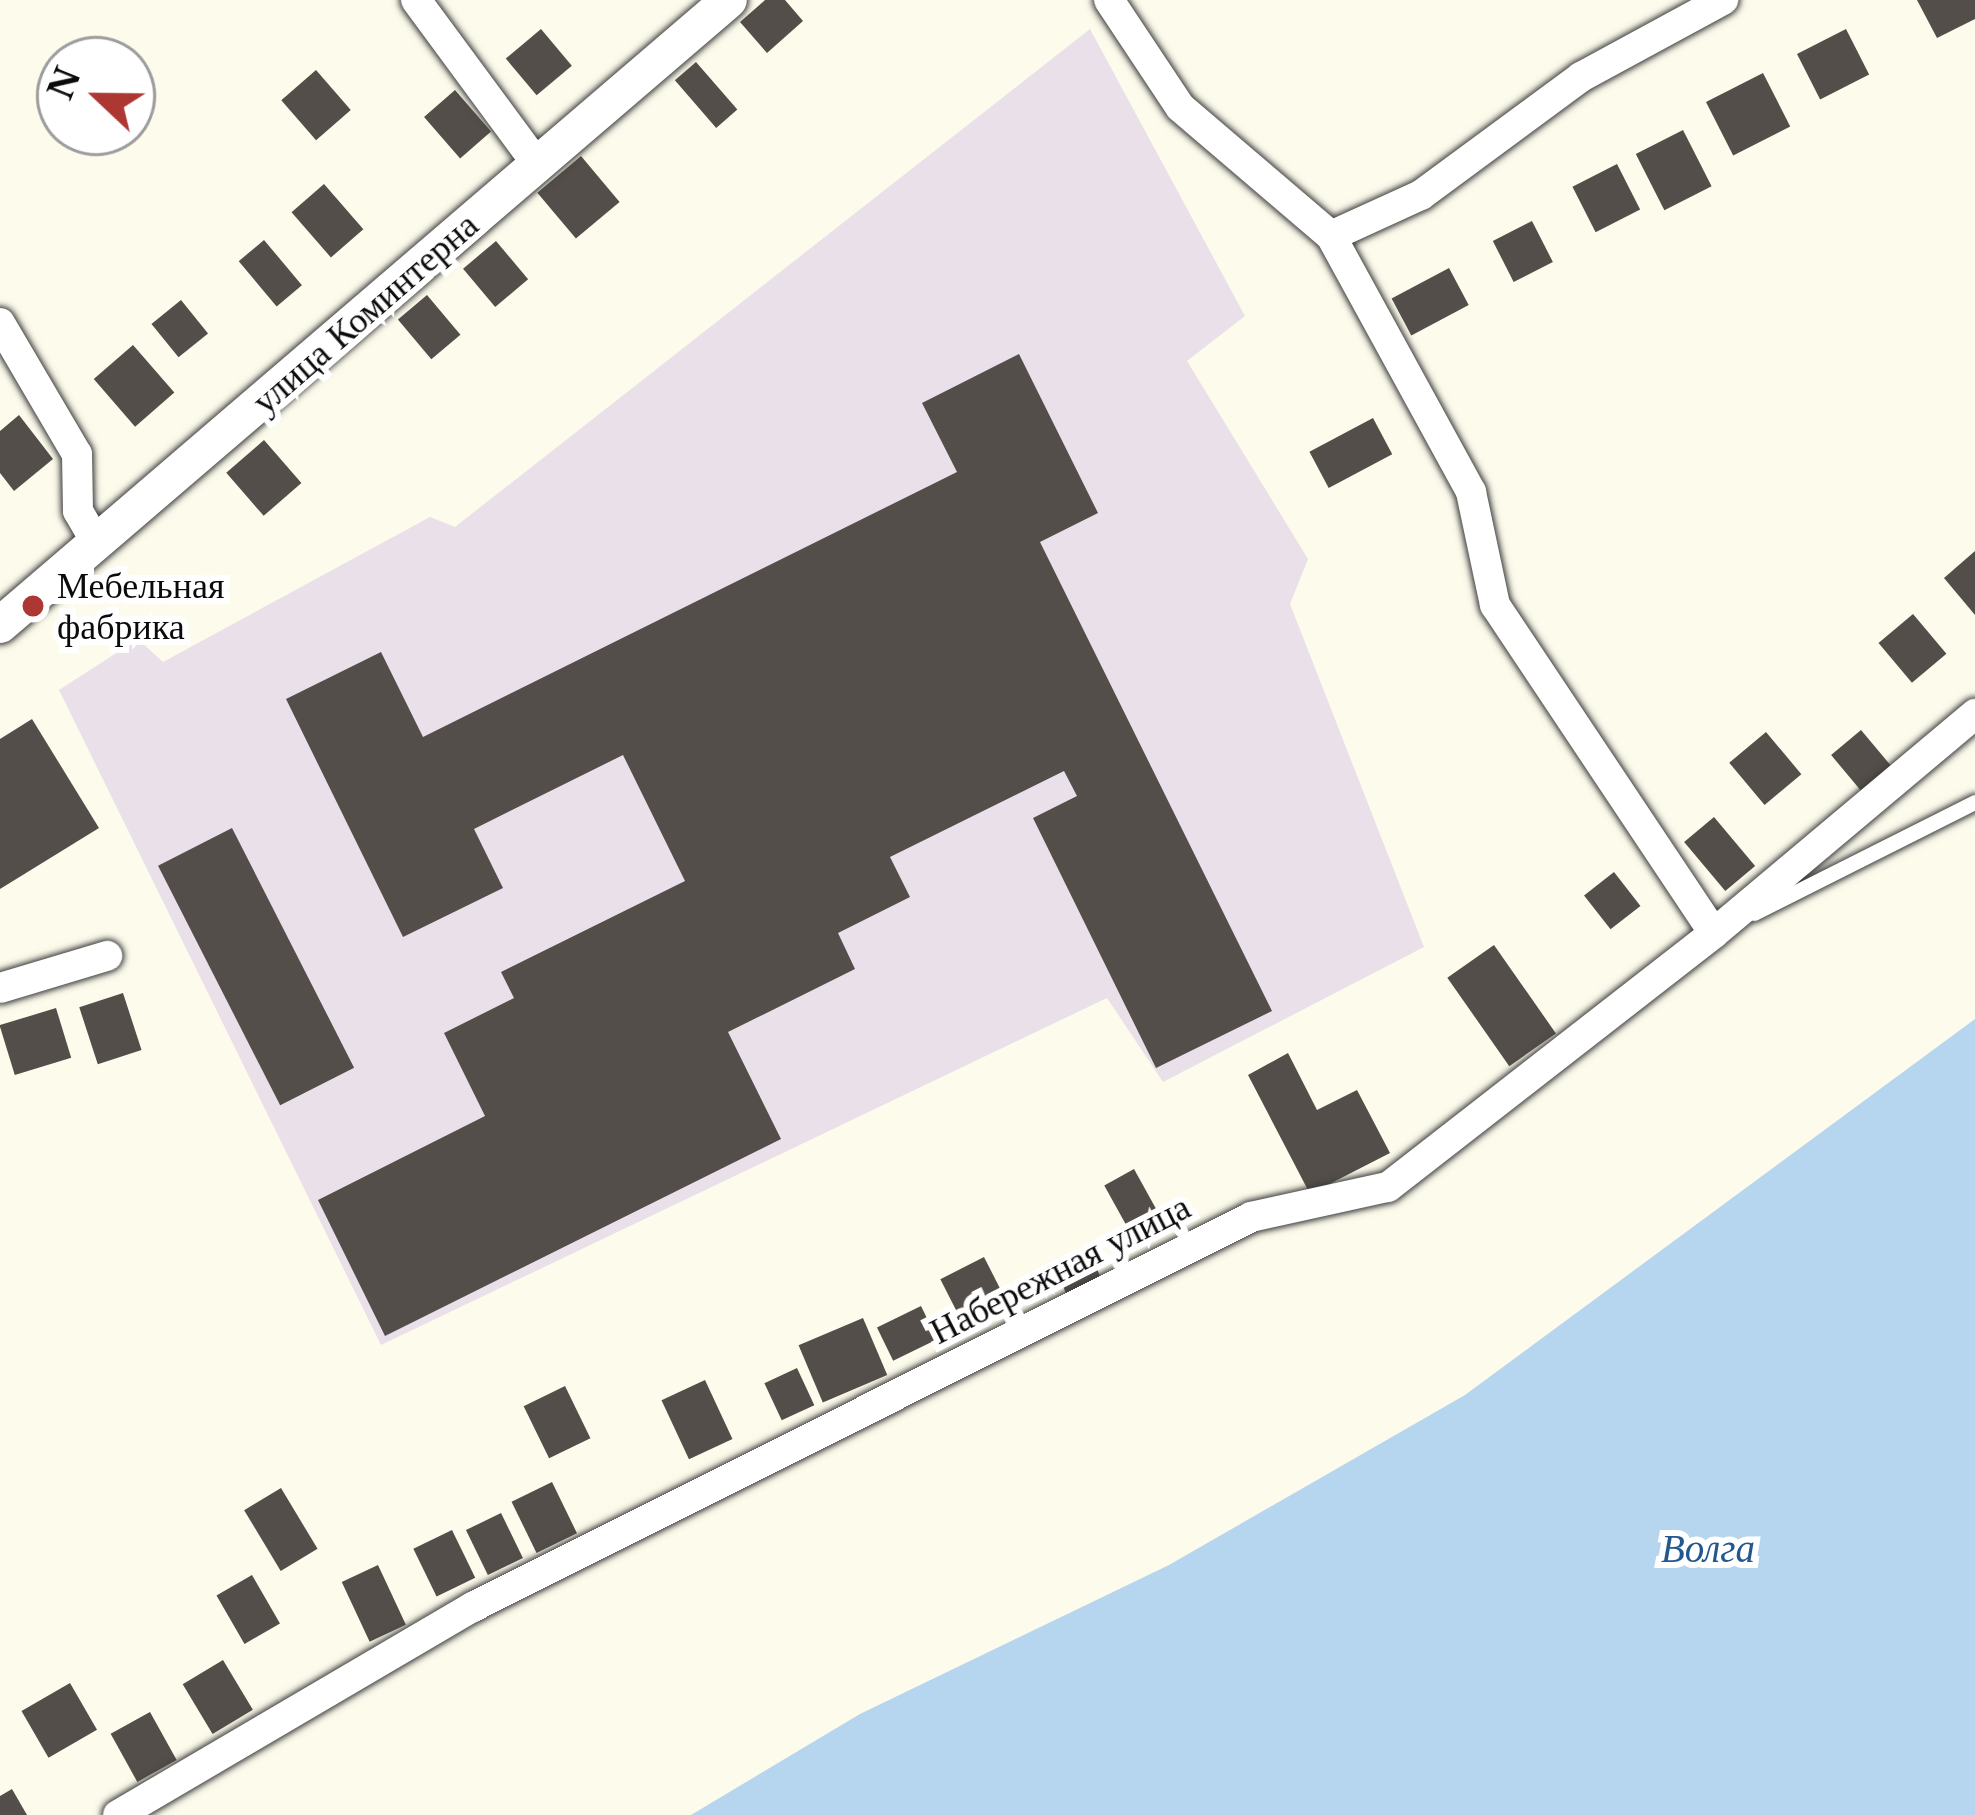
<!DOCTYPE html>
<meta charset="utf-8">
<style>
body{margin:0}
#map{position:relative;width:1975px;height:1815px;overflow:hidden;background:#fdfbec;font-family:"Libre Baskerville",serif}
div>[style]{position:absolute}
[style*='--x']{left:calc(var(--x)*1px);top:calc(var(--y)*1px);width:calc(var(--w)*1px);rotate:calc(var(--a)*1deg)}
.industrial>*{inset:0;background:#e9e0ea}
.water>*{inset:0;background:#b6d5ef}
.building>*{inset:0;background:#534e49;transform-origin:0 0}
.roads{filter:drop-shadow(0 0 3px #3e3e3e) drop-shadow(0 0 3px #3e3e3e)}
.service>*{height:15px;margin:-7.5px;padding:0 7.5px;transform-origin:7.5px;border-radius:7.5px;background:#fff}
.minor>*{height:30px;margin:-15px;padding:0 15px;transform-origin:15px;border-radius:15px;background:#fff}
.tertiary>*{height:36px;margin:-18px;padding:0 18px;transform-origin:18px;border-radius:18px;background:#fff}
.dots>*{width:33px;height:33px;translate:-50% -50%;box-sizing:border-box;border:6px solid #fff;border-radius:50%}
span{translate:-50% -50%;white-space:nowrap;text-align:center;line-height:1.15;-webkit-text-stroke:12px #fff;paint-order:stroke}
.street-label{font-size:36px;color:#0b0b0b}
.poi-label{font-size:36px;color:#0b0b0b}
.left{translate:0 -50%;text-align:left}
.water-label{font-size:39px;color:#23578f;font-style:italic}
.north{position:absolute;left:36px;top:36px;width:120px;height:120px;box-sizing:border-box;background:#fff;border:3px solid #9d9d9d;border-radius:50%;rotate:292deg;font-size:33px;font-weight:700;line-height:48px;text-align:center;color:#0b0b0b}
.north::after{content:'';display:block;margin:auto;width:42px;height:54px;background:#ac3733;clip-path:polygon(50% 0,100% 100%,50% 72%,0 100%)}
</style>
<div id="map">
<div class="industrial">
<i style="clip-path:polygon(1090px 29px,1245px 316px,1187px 361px,1308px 559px,1290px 604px,1424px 947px,1163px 1082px,1107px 998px,381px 1345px,59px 690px,138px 639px,163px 662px,430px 517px,455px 527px)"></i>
</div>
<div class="water">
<i style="clip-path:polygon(1975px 1019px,1975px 1815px,691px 1815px,860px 1714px,1169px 1565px,1465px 1395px)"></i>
</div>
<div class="building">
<i style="clip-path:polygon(765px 0,785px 0,803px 21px,767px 53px,740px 22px)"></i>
<i style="clip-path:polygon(1917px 0,1975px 0,1975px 19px,1937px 38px)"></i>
<i style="left:541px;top:29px;width:48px;height:46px;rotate:50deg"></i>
<i style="left:1846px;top:29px;width:51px;height:55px;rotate:63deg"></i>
<i style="left:696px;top:62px;width:63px;height:28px;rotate:49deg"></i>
<i style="left:316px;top:70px;width:53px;height:46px;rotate:49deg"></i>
<i style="left:1763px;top:73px;width:60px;height:64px;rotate:63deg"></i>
<i style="left:455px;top:90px;width:55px;height:41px;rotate:49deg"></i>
<i style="left:1683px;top:130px;width:63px;height:53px;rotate:63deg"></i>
<i style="left:581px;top:156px;width:60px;height:57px;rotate:50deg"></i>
<i style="left:1617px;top:164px;width:51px;height:50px;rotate:63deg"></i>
<i style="left:324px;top:184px;width:60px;height:43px;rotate:49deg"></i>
<i style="left:1532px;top:221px;width:46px;height:44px;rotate:63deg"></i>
<i style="left:264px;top:240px;width:59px;height:33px;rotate:50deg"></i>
<i style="left:496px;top:241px;width:50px;height:43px;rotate:50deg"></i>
<i style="left:1449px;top:268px;width:42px;height:65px;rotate:62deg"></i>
<i style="left:427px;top:295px;width:52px;height:38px;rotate:50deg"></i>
<i style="left:181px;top:300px;width:43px;height:38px;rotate:51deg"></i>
<i style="left:133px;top:345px;width:63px;height:52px;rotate:49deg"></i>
<i style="clip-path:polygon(1019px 354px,1098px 513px,1040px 542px,1272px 1011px,1156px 1068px,1033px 818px,1077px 796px,1064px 771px,890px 857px,910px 897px,838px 933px,855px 969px,728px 1032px,781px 1139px,385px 1336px,318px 1200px,485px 1116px,444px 1033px,514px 998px,501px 972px,685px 881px,623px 755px,474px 829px,503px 888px,403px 937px,286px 699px,381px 652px,423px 737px,957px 472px,922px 403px)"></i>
<i style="clip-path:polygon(19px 415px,53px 459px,14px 491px,0 473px,0 431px)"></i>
<i style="left:1373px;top:418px;width:41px;height:72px;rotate:62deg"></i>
<i style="left:264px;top:440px;width:57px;height:50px;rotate:49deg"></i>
<i style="clip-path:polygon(1975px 551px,1975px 615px,1944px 578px)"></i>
<i style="left:1913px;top:614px;width:52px;height:45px;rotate:50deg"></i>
<i style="clip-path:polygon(32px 719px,99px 828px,0 889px,0 739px)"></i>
<i style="left:1861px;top:730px;width:52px;height:39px;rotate:50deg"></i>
<i style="left:1766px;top:732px;width:55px;height:48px;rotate:50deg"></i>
<i style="left:1714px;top:817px;width:64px;height:39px;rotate:50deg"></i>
<i style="left:232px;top:828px;width:269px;height:83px;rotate:63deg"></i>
<i style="left:1614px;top:872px;width:43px;height:38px;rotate:52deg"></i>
<i style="left:1494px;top:945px;width:108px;height:57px;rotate:55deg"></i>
<i style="left:123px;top:993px;width:60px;height:46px;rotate:72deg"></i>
<i style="left:56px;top:1008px;width:52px;height:59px;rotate:73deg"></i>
<i style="clip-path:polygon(1288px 1053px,1317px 1110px,1357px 1090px,1390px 1153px,1310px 1194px,1248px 1075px)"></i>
<i style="left:1134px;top:1169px;width:46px;height:34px;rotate:61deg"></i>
<i style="left:1089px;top:1249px;width:37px;height:38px;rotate:68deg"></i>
<i style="left:984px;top:1257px;width:51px;height:49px;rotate:63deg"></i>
<i style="left:921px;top:1306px;width:37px;height:49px;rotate:64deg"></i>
<i style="left:863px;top:1318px;width:62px;height:70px;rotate:67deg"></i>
<i style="left:797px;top:1368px;width:41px;height:36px;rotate:65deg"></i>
<i style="left:705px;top:1380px;width:65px;height:48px;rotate:65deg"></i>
<i style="left:565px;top:1386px;width:58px;height:46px;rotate:64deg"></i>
<i style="left:552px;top:1482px;width:57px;height:45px;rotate:64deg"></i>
<i style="left:281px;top:1488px;width:71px;height:43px;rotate:59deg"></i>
<i style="left:501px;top:1513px;width:50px;height:39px;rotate:64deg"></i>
<i style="left:452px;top:1530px;width:53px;height:43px;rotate:64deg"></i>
<i style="left:378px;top:1565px;width:66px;height:40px;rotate:65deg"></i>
<i style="left:252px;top:1575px;width:56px;height:41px;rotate:60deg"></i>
<i style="left:223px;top:1660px;width:58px;height:47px;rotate:59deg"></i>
<i style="left:70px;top:1683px;width:54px;height:56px;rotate:60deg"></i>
<i style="left:150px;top:1712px;width:55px;height:45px;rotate:61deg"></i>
<i style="clip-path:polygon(12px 1789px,27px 1815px,0 1815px,0 1796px)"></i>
</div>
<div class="roads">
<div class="service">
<i style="--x:1754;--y:913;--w:247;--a:-26.7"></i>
</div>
<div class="minor">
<i style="--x:416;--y:0;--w:204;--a:53.6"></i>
<i style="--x:1109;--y:0;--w:128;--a:56.4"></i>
<i style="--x:1180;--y:107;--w:199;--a:40.5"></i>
<i style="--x:1331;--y:236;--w:292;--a:61.3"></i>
<i style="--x:1471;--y:492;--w:116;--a:78"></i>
<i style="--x:1495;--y:605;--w:394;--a:56.3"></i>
<i style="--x:1331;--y:236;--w:99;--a:-24.5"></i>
<i style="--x:1421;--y:195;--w:199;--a:-36.4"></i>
<i style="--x:1581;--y:77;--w:162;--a:-28.5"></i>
<i style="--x:0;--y:323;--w:152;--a:59.6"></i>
<i style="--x:77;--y:454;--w:57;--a:89"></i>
<i style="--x:78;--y:511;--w:36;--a:60"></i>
<i style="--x:0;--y:988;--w:112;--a:-16.7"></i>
<i style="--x:118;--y:1815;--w:411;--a:-30.4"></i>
<i style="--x:473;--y:1607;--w:870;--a:-26.62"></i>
<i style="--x:1251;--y:1217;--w:140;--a:-12.4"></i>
<i style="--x:1388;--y:1187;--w:413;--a:-37.9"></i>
<i style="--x:1714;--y:933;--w:341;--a:-40"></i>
</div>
<div class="tertiary">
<i style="--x:0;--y:625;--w:960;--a:-40.61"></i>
</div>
</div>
<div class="dots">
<i style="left:33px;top:606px;background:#ac3733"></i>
</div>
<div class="street-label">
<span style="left:365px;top:313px;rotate:-41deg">улица Коминтерна</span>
<span style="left:1060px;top:1269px;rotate:-27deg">Набережная улица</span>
</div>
<div class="poi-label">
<span class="left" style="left:57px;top:606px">Мебельная<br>фабрика</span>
</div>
<div class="water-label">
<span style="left:1708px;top:1549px">Волга</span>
</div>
<div class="north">N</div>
</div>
